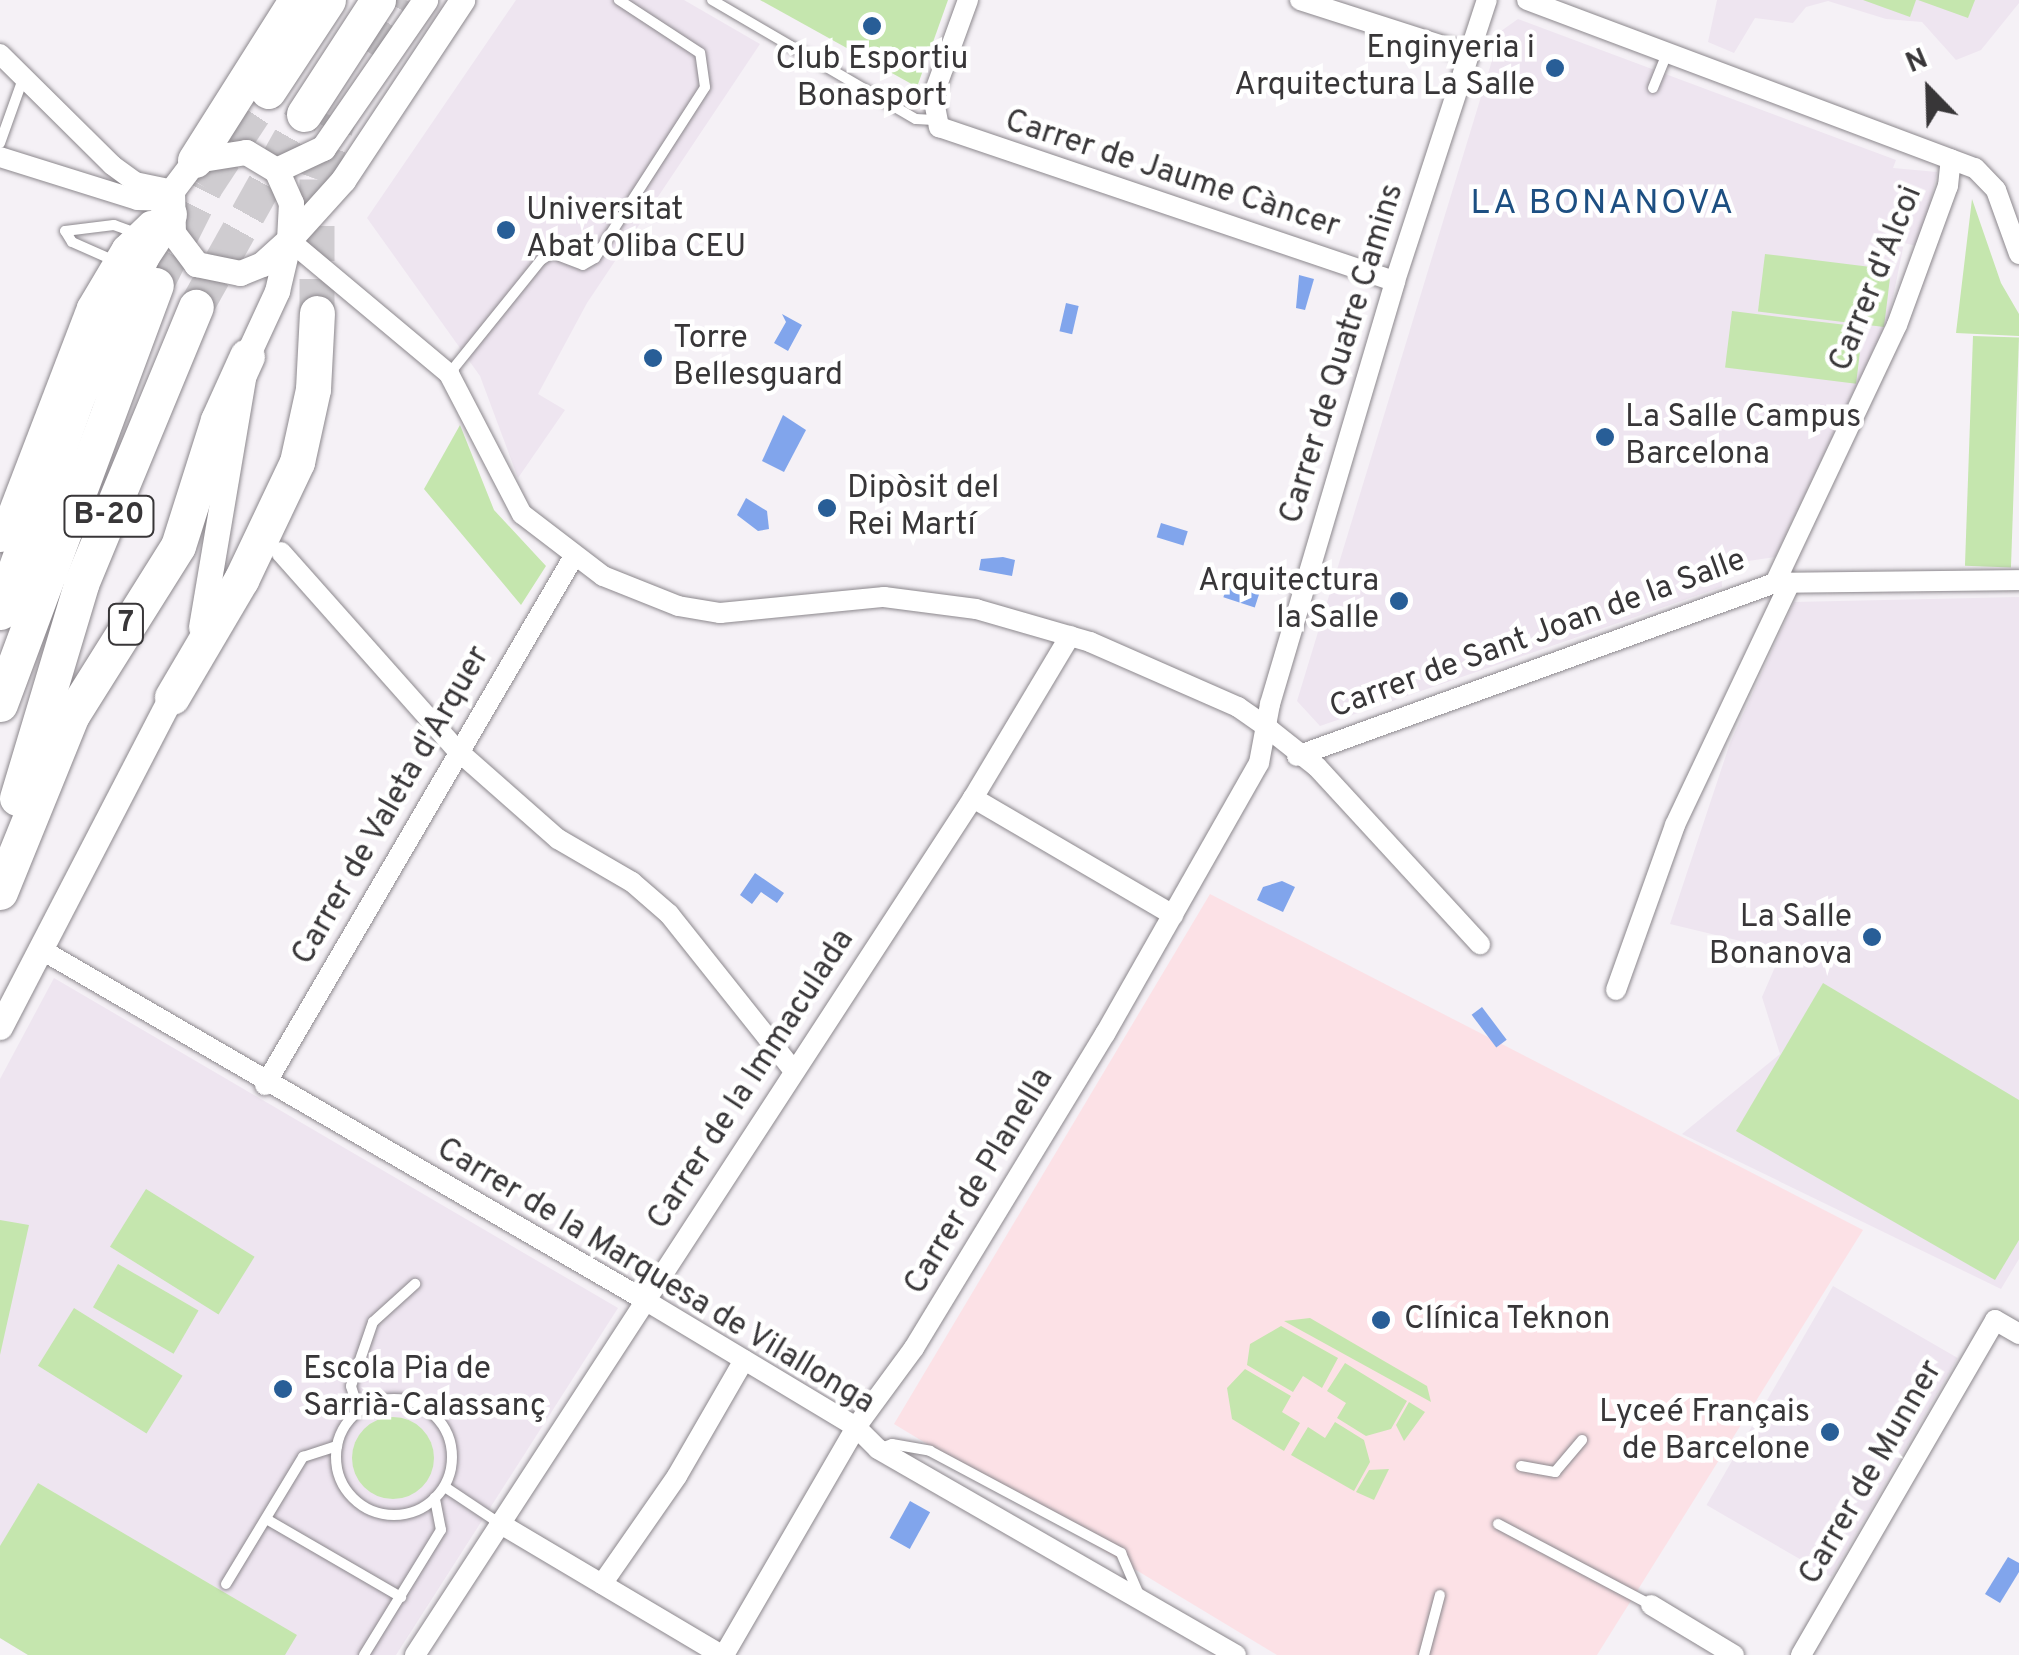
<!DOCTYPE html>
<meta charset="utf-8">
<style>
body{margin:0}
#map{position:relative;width:2019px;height:1655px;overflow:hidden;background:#f5f1f6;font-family:Overpass,sans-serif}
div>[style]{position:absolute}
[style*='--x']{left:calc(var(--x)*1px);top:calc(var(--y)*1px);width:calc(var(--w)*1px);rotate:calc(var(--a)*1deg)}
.built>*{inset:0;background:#eee5f0;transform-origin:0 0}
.medical>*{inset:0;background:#fce1e6}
.green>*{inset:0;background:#c5e6ae;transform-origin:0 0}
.round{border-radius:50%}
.water>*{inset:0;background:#81a5ec;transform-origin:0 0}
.trunk-tunnel>*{height:35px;margin-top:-17.5px;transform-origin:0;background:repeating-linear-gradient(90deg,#cfccd0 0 35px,transparent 0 53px)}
.roads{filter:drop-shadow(0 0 2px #8c888d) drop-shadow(0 0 2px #8c888d)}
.service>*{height:10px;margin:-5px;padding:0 5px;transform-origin:5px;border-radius:5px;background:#fff}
.service>.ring{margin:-5px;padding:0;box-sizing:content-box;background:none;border:10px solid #fff;border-radius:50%}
.minor>*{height:20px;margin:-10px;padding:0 10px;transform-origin:10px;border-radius:10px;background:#fff}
.tertiary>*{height:25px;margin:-12.5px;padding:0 12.5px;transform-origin:12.5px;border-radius:12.5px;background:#fff}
.trunk>*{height:35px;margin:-17.5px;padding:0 17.5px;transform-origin:17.5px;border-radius:17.5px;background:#fff}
.dots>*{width:28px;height:28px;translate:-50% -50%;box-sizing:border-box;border:5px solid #fff;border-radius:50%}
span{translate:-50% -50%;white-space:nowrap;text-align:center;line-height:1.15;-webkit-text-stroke:9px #fff;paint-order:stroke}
.shield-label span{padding:2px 8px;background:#fff;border:2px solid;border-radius:8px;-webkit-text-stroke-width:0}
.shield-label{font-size:30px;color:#383638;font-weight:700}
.poi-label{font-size:32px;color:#383638}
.right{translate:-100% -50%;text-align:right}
.left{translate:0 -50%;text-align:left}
.street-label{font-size:32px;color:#383638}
.neighbourhood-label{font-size:35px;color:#1d4f82;letter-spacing:2.5px}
.north{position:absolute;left:1879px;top:40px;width:100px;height:100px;-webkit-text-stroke:8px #fff;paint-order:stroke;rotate:337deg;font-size:28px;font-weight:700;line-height:40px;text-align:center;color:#383638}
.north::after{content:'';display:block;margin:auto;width:35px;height:45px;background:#383638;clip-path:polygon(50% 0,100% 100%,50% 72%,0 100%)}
</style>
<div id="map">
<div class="built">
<i style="clip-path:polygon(516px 0,684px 0,760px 44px,587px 303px,538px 394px,565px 410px,518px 478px,480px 376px,367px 218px)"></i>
<i style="clip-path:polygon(1717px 0,2019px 0,2019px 3px,1981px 50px,1956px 60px,1922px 22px,1886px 19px,1828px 1px,1806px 7px,1793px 23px,1755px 18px,1734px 53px,1708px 42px)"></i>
<i style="clip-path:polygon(1518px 19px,1896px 160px,1893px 168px,1937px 172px,1921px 247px,1904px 243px,1889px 317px,1775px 557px,1721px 565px,1722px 587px,1320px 726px,1297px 701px,1501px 31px)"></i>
<i style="clip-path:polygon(2019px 597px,2019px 1259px,2001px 1289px,1682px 1134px,1780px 1054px,1762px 997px,1782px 951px,1670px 924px,1730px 743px,1794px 602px)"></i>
<i style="clip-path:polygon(54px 978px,618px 1308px,396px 1655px,28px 1655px,0 1638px,0 1079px)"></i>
<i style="left:1833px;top:1286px;width:144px;height:253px;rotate:30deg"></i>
</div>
<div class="medical">
<i style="clip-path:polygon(1210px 894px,1863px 1230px,1597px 1655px,1277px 1655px,894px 1424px)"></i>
</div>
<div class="green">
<i style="clip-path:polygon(760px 0,948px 0,917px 87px)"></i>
<i style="clip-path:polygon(1863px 0,1916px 0,1910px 17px)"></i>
<i style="clip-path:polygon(1918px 0,1975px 0,1968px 18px)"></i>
<i style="clip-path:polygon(1972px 199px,2001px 283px,2019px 314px,2019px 336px,1956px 333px)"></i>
<i style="left:1765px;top:254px;width:127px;height:58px;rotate:7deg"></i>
<i style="left:1732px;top:311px;width:132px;height:57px;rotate:7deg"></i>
<i style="left:1973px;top:336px;width:46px;height:230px;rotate:2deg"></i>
<i style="clip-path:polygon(460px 425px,494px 510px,546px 566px,521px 605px,424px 489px)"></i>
<i style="clip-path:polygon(1823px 983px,2019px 1100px,2019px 1240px,1995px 1280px,1736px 1131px)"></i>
<i style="left:146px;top:1189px;width:128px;height:68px;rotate:32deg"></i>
<i style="clip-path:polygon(0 1220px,29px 1225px,0 1355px)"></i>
<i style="left:118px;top:1264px;width:93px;height:50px;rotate:30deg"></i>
<i style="left:74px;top:1308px;width:128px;height:68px;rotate:32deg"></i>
<i style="clip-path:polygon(1310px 1318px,1427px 1386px,1431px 1402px,1284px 1321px)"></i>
<i style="clip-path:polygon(1281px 1326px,1338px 1358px,1322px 1388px,1303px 1376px,1293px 1392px,1247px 1365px,1250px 1344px)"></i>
<i style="clip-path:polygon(1345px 1363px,1407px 1401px,1391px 1429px,1366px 1436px,1337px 1418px,1346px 1403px,1327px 1391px)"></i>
<i style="clip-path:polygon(1245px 1369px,1291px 1396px,1282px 1412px,1300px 1423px,1284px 1451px,1232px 1419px,1227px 1388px)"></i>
<i style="clip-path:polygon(1409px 1402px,1425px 1412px,1404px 1441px,1396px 1425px)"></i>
<i class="round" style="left:352px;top:1417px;width:82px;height:82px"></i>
<i style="clip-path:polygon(1335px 1422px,1364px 1440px,1370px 1462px,1354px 1491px,1291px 1455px,1308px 1427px,1325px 1438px)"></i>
<i style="clip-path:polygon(1389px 1469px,1374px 1500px,1356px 1492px,1369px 1470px)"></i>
<i style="clip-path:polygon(38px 1483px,297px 1635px,285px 1655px,28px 1655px,0 1638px,0 1546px)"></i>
</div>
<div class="water">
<i style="clip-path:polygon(1299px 275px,1314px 279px,1305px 310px,1296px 308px)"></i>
<i style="left:1066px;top:303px;width:13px;height:29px;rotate:13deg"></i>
<i style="clip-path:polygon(782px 314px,802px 325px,788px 351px,774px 343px,786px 322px)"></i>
<i style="clip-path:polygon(783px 415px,806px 430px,784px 472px,762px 461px)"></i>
<i style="clip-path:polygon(746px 498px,767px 511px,769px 529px,758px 531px,737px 515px)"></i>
<i style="left:1161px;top:523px;width:28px;height:15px;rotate:17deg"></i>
<i style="clip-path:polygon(1003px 557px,1015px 560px,1012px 576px,979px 570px,981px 559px)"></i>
<i style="left:1228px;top:583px;width:33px;height:15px;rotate:18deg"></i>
<i style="left:385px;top:797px;width:10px;height:39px;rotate:29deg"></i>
<i style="clip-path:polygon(755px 873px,784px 893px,777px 903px,761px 892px,752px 904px,740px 895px)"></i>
<i style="clip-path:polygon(1282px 881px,1295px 887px,1283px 912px,1257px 900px,1263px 887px)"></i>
<i style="left:1482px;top:1007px;width:41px;height:13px;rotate:53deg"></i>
<i style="left:910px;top:1501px;width:23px;height:42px;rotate:29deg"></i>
<i style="clip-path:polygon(2008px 1557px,2019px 1563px,2019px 1572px,2000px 1603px,1985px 1594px)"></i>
</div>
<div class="trunk-tunnel">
<i style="--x:376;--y:56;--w:64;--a:-61.8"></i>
<i style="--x:156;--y:285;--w:110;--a:-63.4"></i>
<i style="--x:205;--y:187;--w:115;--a:-56.7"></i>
<i style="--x:196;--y:307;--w:221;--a:-60.8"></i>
<i style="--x:317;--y:313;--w:134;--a:-90"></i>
<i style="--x:317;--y:179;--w:65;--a:-70.2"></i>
</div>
<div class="roads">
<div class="service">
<i style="--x:712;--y:0;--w:236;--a:30.3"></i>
<i style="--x:916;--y:119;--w:18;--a:3"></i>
<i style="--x:1653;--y:88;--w:38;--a:-68"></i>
<i style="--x:0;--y:143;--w:71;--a:-70.3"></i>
<i style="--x:115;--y:261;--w:47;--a:-156.2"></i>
<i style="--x:72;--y:242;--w:13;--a:-122"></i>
<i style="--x:65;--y:231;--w:49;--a:-7"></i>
<i style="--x:114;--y:225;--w:23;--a:20"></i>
<i style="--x:449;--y:374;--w:146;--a:-51.1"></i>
<i style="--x:541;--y:260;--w:13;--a:-32"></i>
<i style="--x:552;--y:253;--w:33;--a:21"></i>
<i style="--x:583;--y:265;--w:14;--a:-30"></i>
<i style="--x:595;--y:258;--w:203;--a:-57.2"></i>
<i style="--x:705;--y:87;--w:34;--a:-98"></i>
<i style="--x:700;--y:53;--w:97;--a:-146.8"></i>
<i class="ring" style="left:336px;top:1399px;width:106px;height:106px"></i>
<i style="--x:359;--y:1411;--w:26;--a:-108"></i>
<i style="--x:351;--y:1386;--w:68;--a:-71"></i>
<i style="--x:373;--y:1322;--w:57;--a:-42.1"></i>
<i style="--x:879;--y:1449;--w:14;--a:-21"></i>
<i style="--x:892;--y:1444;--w:39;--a:10"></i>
<i style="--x:930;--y:1451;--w:217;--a:28.1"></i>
<i style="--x:1121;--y:1553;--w:48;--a:66.6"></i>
<i style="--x:1521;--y:1466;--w:35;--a:10"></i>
<i style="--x:1555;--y:1472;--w:42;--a:-49.8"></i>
<i style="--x:445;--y:1487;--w:65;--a:33.7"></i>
<i style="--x:268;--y:1520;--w:154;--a:30.1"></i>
<i style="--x:1498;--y:1524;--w:173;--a:27.9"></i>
<i style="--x:226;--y:1584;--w:149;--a:-58.8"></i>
<i style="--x:303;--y:1457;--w:36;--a:-18"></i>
<i style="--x:364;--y:1655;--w:147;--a:-58.4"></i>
<i style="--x:441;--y:1530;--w:33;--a:-101"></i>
<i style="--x:1424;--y:1655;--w:62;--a:-75.1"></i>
</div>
<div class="minor">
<i style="--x:968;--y:0;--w:102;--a:110"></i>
<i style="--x:933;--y:96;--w:32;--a:79"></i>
<i style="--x:939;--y:127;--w:481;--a:18.7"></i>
<i style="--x:1300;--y:0;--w:173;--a:17.8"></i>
<i style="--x:1527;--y:0;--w:478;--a:20.6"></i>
<i style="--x:1975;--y:168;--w:30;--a:46"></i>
<i style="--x:1996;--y:190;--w:68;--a:70.2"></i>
<i style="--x:0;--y:54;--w:158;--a:44.7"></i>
<i style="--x:112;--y:165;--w:29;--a:36"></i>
<i style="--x:135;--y:182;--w:38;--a:12"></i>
<i style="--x:0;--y:157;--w:144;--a:17.4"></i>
<i style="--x:137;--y:200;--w:32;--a:2"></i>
<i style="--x:289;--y:240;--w:209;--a:39.9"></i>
<i style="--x:449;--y:374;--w:158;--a:62.5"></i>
<i style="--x:522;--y:514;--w:102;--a:37.4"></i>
<i style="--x:603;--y:576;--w:81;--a:21.8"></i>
<i style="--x:678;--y:606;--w:43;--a:9.5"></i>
<i style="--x:720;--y:613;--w:165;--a:-5.6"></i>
<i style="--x:884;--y:597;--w:93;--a:7.4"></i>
<i style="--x:976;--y:609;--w:119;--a:16.1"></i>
<i style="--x:1090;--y:642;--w:162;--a:23.7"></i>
<i style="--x:1238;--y:707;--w:38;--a:35"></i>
<i style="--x:1269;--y:729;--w:61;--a:38.4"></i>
<i style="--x:1317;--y:767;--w:241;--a:47.4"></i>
<i style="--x:281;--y:552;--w:265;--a:48.4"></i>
<i style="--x:457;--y:750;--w:135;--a:41.4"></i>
<i style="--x:558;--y:839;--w:86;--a:30.2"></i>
<i style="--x:632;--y:882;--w:49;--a:40.9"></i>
<i style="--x:669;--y:914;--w:201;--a:51.5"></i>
<i style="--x:1775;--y:583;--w:285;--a:-64.7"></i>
<i style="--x:1897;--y:325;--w:148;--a:-69.9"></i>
<i style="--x:1948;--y:186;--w:27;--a:-84"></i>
<i style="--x:1297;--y:756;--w:508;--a:-19.9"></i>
<i style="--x:1775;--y:583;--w:244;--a:-0.7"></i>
<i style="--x:973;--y:798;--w:232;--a:30.3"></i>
<i style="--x:42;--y:950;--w:695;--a:30.14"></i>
<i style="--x:643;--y:1299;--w:249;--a:31"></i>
<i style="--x:856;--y:1427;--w:31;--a:45"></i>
<i style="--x:878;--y:1449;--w:413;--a:29.9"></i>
<i style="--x:1616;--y:990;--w:175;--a:-70.3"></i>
<i style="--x:1675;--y:825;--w:268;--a:-64.6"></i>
<i style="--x:265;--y:1085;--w:610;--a:-59.7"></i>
<i style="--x:499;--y:1523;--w:258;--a:30.7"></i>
<i style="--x:602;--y:1584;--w:131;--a:-55.2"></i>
<i style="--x:677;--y:1476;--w:134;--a:-60"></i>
<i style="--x:1651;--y:1605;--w:97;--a:31.1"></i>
<i style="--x:415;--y:1655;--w:1023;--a:-56.93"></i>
<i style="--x:973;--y:798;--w:189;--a:-59.1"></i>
<i style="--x:724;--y:1655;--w:263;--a:-59.9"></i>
<i style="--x:856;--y:1427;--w:98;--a:-53.7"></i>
<i style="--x:914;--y:1348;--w:368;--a:-58.7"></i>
<i style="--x:1105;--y:1034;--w:312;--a:-60.4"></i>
<i style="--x:1259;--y:763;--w:60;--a:-79.4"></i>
<i style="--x:1270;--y:704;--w:441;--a:-73.5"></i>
<i style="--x:1395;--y:281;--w:296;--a:-71.9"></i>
<i style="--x:1801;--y:1655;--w:387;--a:-59.9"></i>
<i style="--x:1995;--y:1320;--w:28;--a:30"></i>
</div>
<div class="tertiary">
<i style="--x:276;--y:170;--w:52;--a:-25.1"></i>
<i style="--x:323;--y:148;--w:180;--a:-55.4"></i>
<i style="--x:0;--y:539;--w:248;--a:-69"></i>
<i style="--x:89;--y:307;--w:69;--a:-59.3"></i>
<i style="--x:124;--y:248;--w:36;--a:-44"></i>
<i style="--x:201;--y:627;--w:275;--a:-80.4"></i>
<i style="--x:247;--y:356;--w:72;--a:-65.2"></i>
<i style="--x:277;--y:291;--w:52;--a:-76.8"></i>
<i style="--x:289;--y:240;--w:37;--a:-87"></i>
<i style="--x:291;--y:203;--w:36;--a:-114"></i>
<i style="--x:276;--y:170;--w:35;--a:-149"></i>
<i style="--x:246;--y:152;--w:52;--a:171.1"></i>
<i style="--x:195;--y:160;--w:38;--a:127"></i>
<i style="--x:172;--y:190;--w:43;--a:88.7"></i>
<i style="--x:173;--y:233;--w:39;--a:53"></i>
<i style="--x:196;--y:264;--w:45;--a:11.6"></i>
<i style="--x:240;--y:273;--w:24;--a:-22"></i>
<i style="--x:262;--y:264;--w:36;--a:-42"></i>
<i style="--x:289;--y:240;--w:81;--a:-48"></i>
<i style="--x:343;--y:180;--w:216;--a:-56.5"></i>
<i style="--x:0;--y:1027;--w:387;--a:-62.6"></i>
</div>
<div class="trunk">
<i style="--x:268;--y:91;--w:109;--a:-56.6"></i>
<i style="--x:304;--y:114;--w:136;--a:-57"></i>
<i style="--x:195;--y:160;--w:189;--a:-57.7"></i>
<i style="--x:0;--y:612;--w:228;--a:-70.3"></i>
<i style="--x:77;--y:397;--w:156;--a:-65.4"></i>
<i style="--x:142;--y:255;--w:49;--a:-56.6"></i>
<i style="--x:172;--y:697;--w:136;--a:-59.5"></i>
<i style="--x:241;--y:580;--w:131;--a:-64.6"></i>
<i style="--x:297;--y:462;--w:75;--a:-77.6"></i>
<i style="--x:313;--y:389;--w:76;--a:-87"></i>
<i style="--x:0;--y:704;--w:447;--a:-69.6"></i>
<i style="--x:17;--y:798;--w:223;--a:-73.3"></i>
<i style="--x:81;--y:584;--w:300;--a:-67.5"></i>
<i style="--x:0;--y:892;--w:191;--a:-67.9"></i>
<i style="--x:72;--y:715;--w:199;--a:-57.9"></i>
<i style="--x:178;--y:546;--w:132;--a:-72.4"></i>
<i style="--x:218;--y:420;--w:70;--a:-65.6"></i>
</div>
</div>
<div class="dots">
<i style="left:872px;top:26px;background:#285e97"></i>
<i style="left:1555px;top:68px;background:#285e97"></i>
<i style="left:506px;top:230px;background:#285e97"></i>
<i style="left:653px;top:358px;background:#285e97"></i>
<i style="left:1605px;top:437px;background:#285e97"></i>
<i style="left:827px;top:508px;background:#285e97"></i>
<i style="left:1399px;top:601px;background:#285e97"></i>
<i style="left:1872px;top:937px;background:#285e97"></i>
<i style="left:1381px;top:1320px;background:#285e97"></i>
<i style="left:283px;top:1389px;background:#285e97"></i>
<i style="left:1830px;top:1432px;background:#285e97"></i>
</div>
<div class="shield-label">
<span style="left:109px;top:516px">B-20</span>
<span style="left:126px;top:624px">7</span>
</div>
<div class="poi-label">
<span class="right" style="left:1535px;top:68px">Enginyeria i<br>Arquitectura La Salle</span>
<span style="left:872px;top:79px">Club Esportiu<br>Bonasport</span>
<span class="left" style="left:526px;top:230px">Universitat<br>Abat Oliba CEU</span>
<span class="left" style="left:673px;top:358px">Torre<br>Bellesguard</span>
<span class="left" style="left:1625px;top:437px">La Salle Campus<br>Barcelona</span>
<span class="left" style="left:847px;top:508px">Dipòsit del<br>Rei Martí</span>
<span class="right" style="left:1379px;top:601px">Arquitectura<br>la Salle</span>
<span class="right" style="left:1852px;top:937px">La Salle<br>Bonanova</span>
<span class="left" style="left:1404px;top:1320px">Clínica Teknon</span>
<span class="left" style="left:303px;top:1389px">Escola Pia de<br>Sarrià-Calassanç</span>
<span class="right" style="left:1810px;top:1432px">Lyceé Français<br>de Barcelone</span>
</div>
<div class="street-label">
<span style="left:1172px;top:175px;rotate:18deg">Carrer de Jaume Càncer</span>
<span style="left:1877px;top:279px;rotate:-68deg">Carrer d'Alcoi</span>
<span style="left:1343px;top:354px;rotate:-73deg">Carrer de Quatre Camins</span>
<span style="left:1538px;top:635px;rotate:-20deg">Carrer de Sant Joan de la Salle</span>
<span style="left:392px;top:806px;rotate:-60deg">Carrer de Valeta d'Arquer</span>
<span style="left:752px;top:1080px;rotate:-57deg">Carrer de la Immaculada</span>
<span style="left:980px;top:1182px;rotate:-59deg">Carrer de Planella</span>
<span style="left:655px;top:1277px;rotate:31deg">Carrer de la Marquesa de Vilallonga</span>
<span style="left:1872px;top:1473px;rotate:-60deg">Carrer de Munner</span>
</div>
<div class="neighbourhood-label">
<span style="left:1603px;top:204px">LA BONANOVA</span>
</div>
<div class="north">N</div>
</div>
